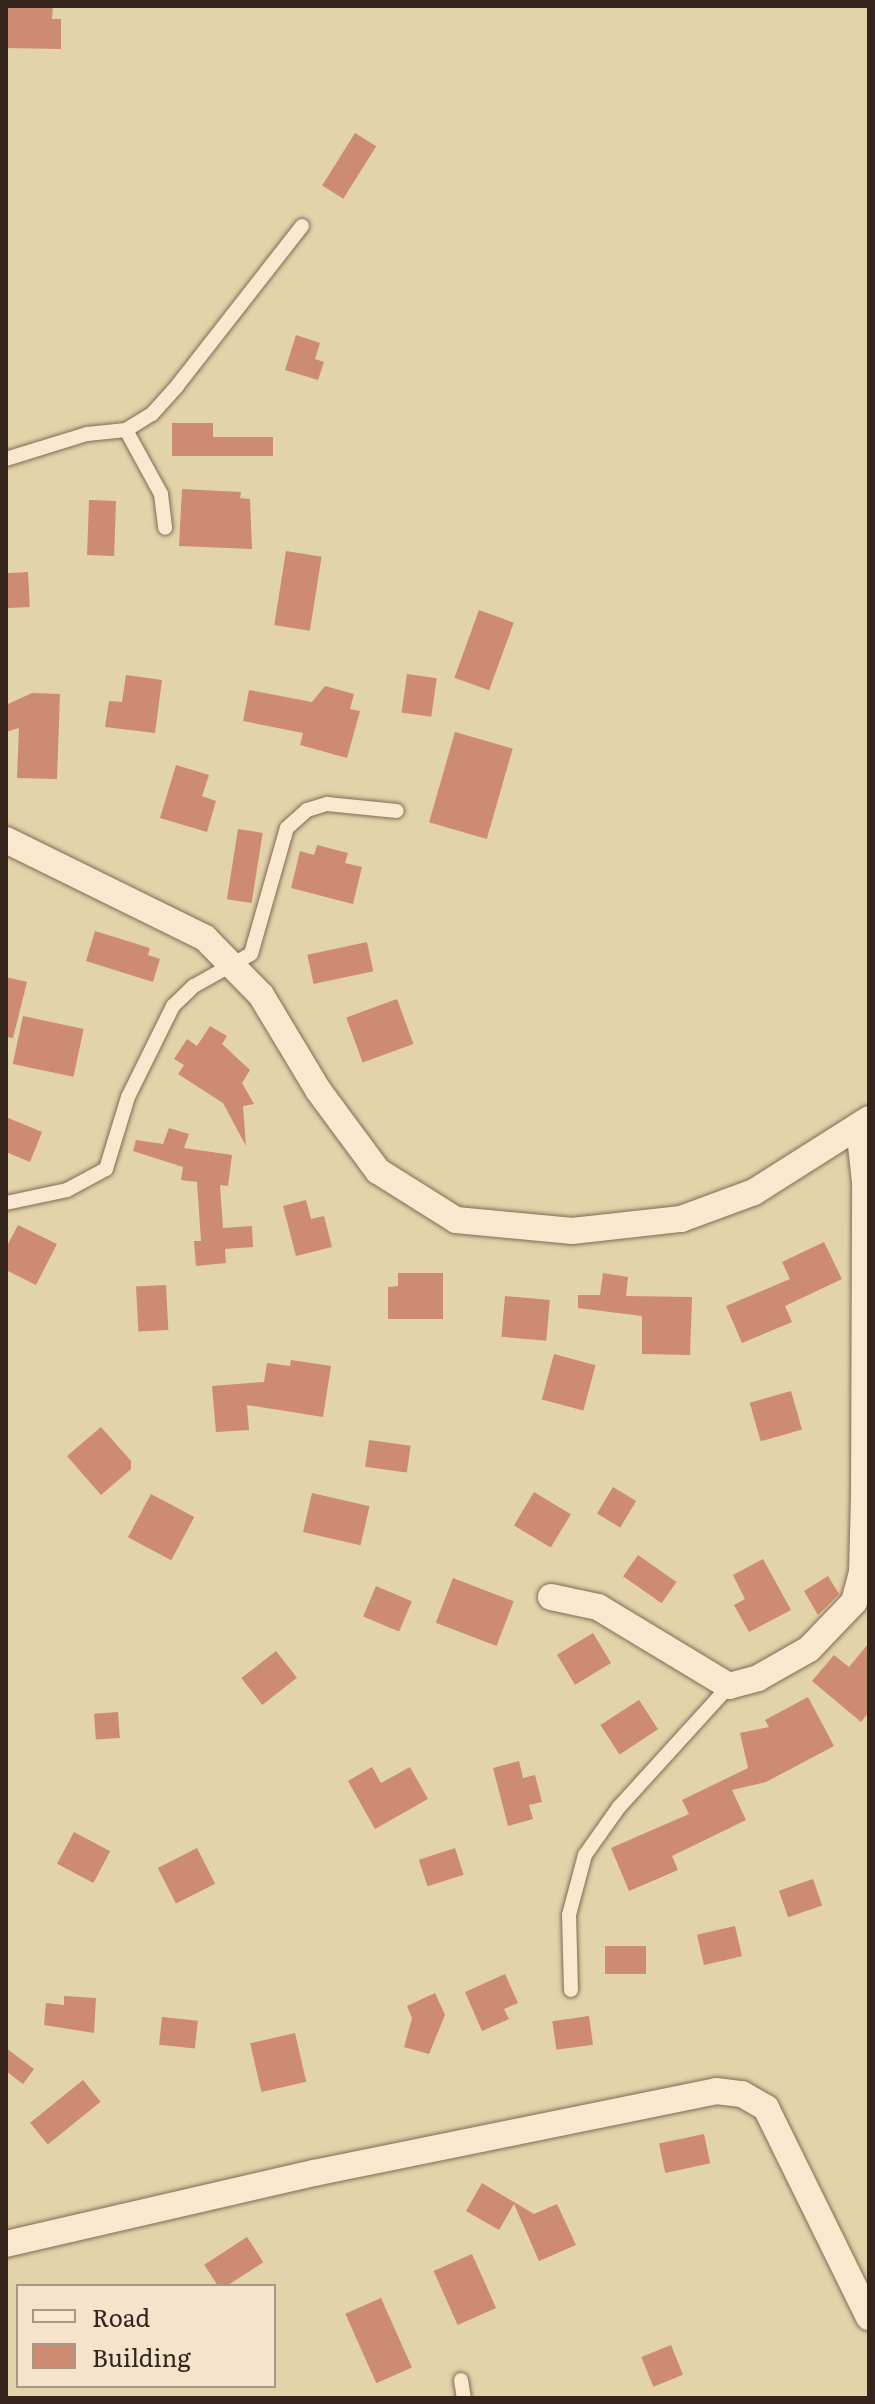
<!DOCTYPE html>
<style>
body{margin:0}
#map{position:relative;width:875px;height:2404px;overflow:hidden;background:#eed8bc;font-family:Literata,serif}
div>[style]{position:absolute}
[style*='--x']{left:calc(var(--x)*1px);top:calc(var(--y)*1px);width:calc(var(--w)*1px);rotate:calc(var(--a)*1deg)}
.farmland>*{inset:0;background:#e3d3a9}
.building>*{inset:0;background:#cd8b71;transform-origin:0 0}
.roads{filter:drop-shadow(0 0 2px #856955) drop-shadow(0 0 2px #856955)}
.service>*{height:14px;margin:-7px;padding:0 7px;transform-origin:7px;border-radius:7px;background:#f9e7ce}
.minor>*{height:26px;margin:-13px;padding:0 13px;transform-origin:13px;border-radius:13px;background:#f9e7ce}
span{translate:-50% -50%;white-space:nowrap;text-align:center;line-height:1.15;-webkit-text-stroke:6px #f5e4cb;paint-order:stroke}
.frame{position:absolute;inset:0;border:8px solid #34241b;pointer-events:none}
.legend{position:absolute;left:16px;top:2284px;width:260px;height:104px;box-sizing:border-box;background:#f5e4cb;border:2px solid #a89785;margin:0;padding:10px 14px;list-style:none;font-size:24px;color:#34241b}
.legend li{display:flex;align-items:center;gap:16px;height:40px}
.legend b{width:40px;border:2px solid #a89785}
</style>
<div id="map">
<div class="farmland">
<i style="clip-path:polygon(evenodd,6px 6px,869px 6px,869px 2398px,6px 2398px,6px 6px,18px 2286px,274px 2286px,274px 2386px,18px 2386px,18px 2286px)"></i>
</div>
<div class="building">
<i style="clip-path:polygon(6px 6px,53px 6px,52px 19px,61px 19px,61px 49px,6px 48px)"></i>
<i style="left:355px;top:133px;width:25px;height:62px;rotate:32deg"></i>
<i style="clip-path:polygon(296px 335px,320px 343px,315px 359px,324px 362px,318px 380px,285px 370px)"></i>
<i style="clip-path:polygon(172px 423px,213px 423px,213px 437px,273px 437px,273px 456px,172px 456px)"></i>
<i style="clip-path:polygon(182px 489px,241px 492px,240px 498px,250px 499px,252px 549px,179px 546px)"></i>
<i style="left:89px;top:500px;width:27px;height:55px;rotate:2deg"></i>
<i style="left:286px;top:551px;width:36px;height:75px;rotate:9deg"></i>
<i style="left:28px;top:572px;width:35px;height:22px;rotate:87deg"></i>
<i style="left:479px;top:610px;width:37px;height:72px;rotate:20deg"></i>
<i style="left:407px;top:674px;width:30px;height:39px;rotate:8deg"></i>
<i style="clip-path:polygon(126px 675px,162px 680px,155px 733px,105px 727px,109px 701px,122px 702px)"></i>
<i style="clip-path:polygon(325px 686px,354px 694px,350px 709px,360px 711px,347px 758px,300px 745px,303px 733px,243px 721px,249px 690px,312px 702px)"></i>
<i style="clip-path:polygon(32px 693px,60px 694px,57px 779px,17px 778px,19px 728px,6px 732px,6px 705px)"></i>
<i style="left:455px;top:732px;width:60px;height:94px;rotate:16deg"></i>
<i style="clip-path:polygon(176px 765px,209px 775px,202px 796px,216px 801px,207px 832px,160px 818px)"></i>
<i style="left:238px;top:829px;width:25px;height:71px;rotate:9deg"></i>
<i style="clip-path:polygon(317px 845px,348px 853px,345px 863px,362px 867px,353px 904px,291px 888px,300px 851px,314px 855px)"></i>
<i style="clip-path:polygon(95px 931px,150px 948px,148px 955px,160px 959px,153px 982px,86px 961px)"></i>
<i style="left:367px;top:942px;width:30px;height:61px;rotate:78deg"></i>
<i style="clip-path:polygon(6px 977px,27px 982px,13px 1038px,6px 1037px)"></i>
<i style="left:397px;top:999px;width:48px;height:54px;rotate:70deg"></i>
<i style="left:23px;top:1016px;width:62px;height:49px;rotate:12deg"></i>
<i style="clip-path:polygon(210px 1026px,227px 1036px,222px 1044px,250px 1070px,242px 1083px,254px 1104px,243px 1106px,246px 1146px,223px 1103px,178px 1074px,184px 1065px,174px 1059px,187px 1039px,197px 1046px)"></i>
<i style="clip-path:polygon(6px 1117px,42px 1132px,30px 1162px,6px 1152px)"></i>
<i style="clip-path:polygon(169px 1128px,189px 1134px,184px 1148px,232px 1155px,228px 1186px,220px 1185px,223px 1228px,252px 1226px,253px 1247px,225px 1249px,226px 1263px,196px 1266px,194px 1241px,201px 1241px,197px 1182px,181px 1180px,183px 1167px,133px 1151px,136px 1140px,163px 1144px)"></i>
<i style="clip-path:polygon(306px 1200px,311px 1219px,324px 1216px,332px 1247px,296px 1256px,283px 1206px)"></i>
<i style="clip-path:polygon(18px 1225px,57px 1244px,36px 1285px,6px 1270px,6px 1248px)"></i>
<i style="clip-path:polygon(824px 1242px,842px 1279px,785px 1306px,792px 1322px,742px 1343px,726px 1306px,790px 1279px,782px 1262px)"></i>
<i style="clip-path:polygon(398px 1273px,443px 1273px,443px 1319px,388px 1319px,388px 1287px,398px 1286px)"></i>
<i style="clip-path:polygon(603px 1273px,628px 1277px,626px 1296px,692px 1297px,690px 1355px,642px 1354px,642px 1316px,578px 1308px,578px 1295px,600px 1295px)"></i>
<i style="left:166px;top:1285px;width:45px;height:30px;rotate:87deg"></i>
<i style="left:505px;top:1296px;width:45px;height:41px;rotate:5deg"></i>
<i style="left:554px;top:1354px;width:43px;height:47px;rotate:15deg"></i>
<i style="clip-path:polygon(291px 1360px,331px 1366px,323px 1417px,247px 1405px,249px 1430px,216px 1432px,212px 1386px,264px 1382px,267px 1363px,290px 1366px)"></i>
<i style="left:791px;top:1391px;width:40px;height:43px;rotate:74deg"></i>
<i style="clip-path:polygon(101px 1427px,131px 1461px,131px 1469px,101px 1495px,67px 1456px)"></i>
<i style="left:369px;top:1440px;width:42px;height:27px;rotate:8deg"></i>
<i style="left:613px;top:1487px;width:27px;height:31px;rotate:31deg"></i>
<i style="left:534px;top:1492px;width:43px;height:39px;rotate:31deg"></i>
<i style="left:312px;top:1493px;width:59px;height:40px;rotate:13deg"></i>
<i style="left:151px;top:1494px;width:49px;height:49px;rotate:28deg"></i>
<i style="left:638px;top:1555px;width:47px;height:26px;rotate:35deg"></i>
<i style="clip-path:polygon(763px 1559px,791px 1610px,749px 1632px,734px 1605px,745px 1599px,733px 1575px)"></i>
<i style="clip-path:polygon(828px 1576px,839px 1594px,818px 1615px,804px 1591px)"></i>
<i style="left:453px;top:1578px;width:65px;height:48px;rotate:21deg"></i>
<i style="left:376px;top:1586px;width:39px;height:33px;rotate:23deg"></i>
<i style="left:593px;top:1633px;width:35px;height:42px;rotate:59deg"></i>
<i style="clip-path:polygon(869px 1643px,869px 1712px,861px 1722px,812px 1681px,834px 1655px,849px 1667px)"></i>
<i style="left:276px;top:1651px;width:34px;height:44px;rotate:52deg"></i>
<i style="clip-path:polygon(808px 1697px,834px 1746px,766px 1782px,732px 1790px,746px 1820px,672px 1856px,678px 1870px,629px 1891px,611px 1848px,689px 1814px,682px 1800px,748px 1768px,740px 1733px,769px 1727px,765px 1720px)"></i>
<i style="left:639px;top:1700px;width:35px;height:46px;rotate:57deg"></i>
<i style="left:118px;top:1712px;width:26px;height:24px;rotate:86deg"></i>
<i style="clip-path:polygon(519px 1761px,523px 1778px,535px 1775px,542px 1802px,529px 1805px,533px 1819px,508px 1826px,493px 1768px)"></i>
<i style="clip-path:polygon(372px 1767px,381px 1783px,410px 1767px,428px 1799px,375px 1829px,348px 1781px)"></i>
<i style="left:74px;top:1832px;width:41px;height:36px;rotate:28deg"></i>
<i style="left:197px;top:1848px;width:40px;height:44px;rotate:63deg"></i>
<i style="left:455px;top:1848px;width:28px;height:38px;rotate:72deg"></i>
<i style="left:813px;top:1879px;width:28px;height:36px;rotate:71deg"></i>
<i style="left:735px;top:1926px;width:31px;height:39px;rotate:77deg"></i>
<i style="left:605px;top:1946px;width:41px;height:28px"></i>
<i style="clip-path:polygon(505px 1974px,518px 2003px,504px 2009px,509px 2019px,482px 2031px,465px 1992px)"></i>
<i style="clip-path:polygon(435px 1993px,445px 2015px,429px 2054px,404px 2047px,412px 2018px,407px 2006px)"></i>
<i style="clip-path:polygon(64px 1996px,96px 1998px,94px 2033px,44px 2025px,46px 2003px,64px 2005px)"></i>
<i style="left:589px;top:2016px;width:29px;height:37px;rotate:82deg"></i>
<i style="left:162px;top:2017px;width:36px;height:28px;rotate:6deg"></i>
<i style="left:295px;top:2033px;width:50px;height:46px;rotate:77deg"></i>
<i style="clip-path:polygon(6px 2048px,34px 2069px,23px 2084px,6px 2071px)"></i>
<i style="left:83px;top:2080px;width:28px;height:68px;rotate:51deg"></i>
<i style="left:704px;top:2134px;width:30px;height:46px;rotate:78deg"></i>
<i style="clip-path:polygon(482px 2183px,534px 2214px,557px 2204px,576px 2245px,539px 2261px,514px 2204px,499px 2230px,466px 2211px)"></i>
<i style="left:247px;top:2237px;width:30px;height:51px;rotate:57deg"></i>
<i style="left:472px;top:2254px;width:59px;height:42px;rotate:66deg"></i>
<i style="left:381px;top:2298px;width:76px;height:39px;rotate:66deg"></i>
<i style="left:671px;top:2345px;width:32px;height:32px;rotate:68deg"></i>
</div>
<div class="roads">
<div class="service">
<i style="--x:126;--y:430;--w:31;--a:-32"></i>
<i style="--x:152;--y:414;--w:38;--a:-48"></i>
<i style="--x:177;--y:386;--w:203;--a:-52"></i>
<i style="--x:6;--y:459;--w:85;--a:-17.2"></i>
<i style="--x:87;--y:434;--w:39;--a:-6"></i>
<i style="--x:126;--y:430;--w:73;--a:61.3"></i>
<i style="--x:161;--y:494;--w:34;--a:83"></i>
<i style="--x:6;--y:1203;--w:62;--a:-12"></i>
<i style="--x:67;--y:1190;--w:44;--a:-28.3"></i>
<i style="--x:106;--y:1169;--w:75;--a:-73"></i>
<i style="--x:128;--y:1097;--w:102;--a:-63.7"></i>
<i style="--x:173;--y:1006;--w:29;--a:-44"></i>
<i style="--x:194;--y:986;--w:65;--a:-29.3"></i>
<i style="--x:251;--y:954;--w:131;--a:-74.1"></i>
<i style="--x:287;--y:828;--w:27;--a:-42"></i>
<i style="--x:307;--y:810;--w:21;--a:-17"></i>
<i style="--x:327;--y:804;--w:70;--a:5.7"></i>
<i style="--x:571;--y:1990;--w:75;--a:-91.5"></i>
<i style="--x:569;--y:1915;--w:62;--a:-75.1"></i>
<i style="--x:585;--y:1855;--w:59;--a:-54.7"></i>
<i style="--x:619;--y:1807;--w:164;--a:-47.7"></i>
<i style="--x:461;--y:2380;--w:18;--a:81"></i>
</div>
<div class="minor">
<i style="--x:6;--y:840;--w:222;--a:26.2"></i>
<i style="--x:205;--y:938;--w:80;--a:45.5"></i>
<i style="--x:261;--y:995;--w:111;--a:59"></i>
<i style="--x:318;--y:1090;--w:101;--a:53.5"></i>
<i style="--x:378;--y:1171;--w:92;--a:32.1"></i>
<i style="--x:456;--y:1220;--w:117;--a:5.4"></i>
<i style="--x:572;--y:1231;--w:110;--a:-6.3"></i>
<i style="--x:681;--y:1219;--w:78;--a:-20.3"></i>
<i style="--x:754;--y:1192;--w:136;--a:-32.4"></i>
<i style="--x:551;--y:1597;--w:48;--a:12"></i>
<i style="--x:598;--y:1607;--w:153;--a:31.1"></i>
<i style="--x:729;--y:1686;--w:30;--a:-15"></i>
<i style="--x:758;--y:1678;--w:59;--a:-29.6"></i>
<i style="--x:809;--y:1649;--w:65;--a:-46.2"></i>
<i style="--x:854;--y:1602;--w:30;--a:-75"></i>
<i style="--x:862;--y:1573;--w:77;--a:-88.5"></i>
<i style="--x:864;--y:1496;--w:314;--a:-89.8"></i>
<i style="--x:865;--y:1182;--w:55;--a:-96.2"></i>
<i style="--x:6;--y:2244;--w:316;--a:-13"></i>
<i style="--x:314;--y:2173;--w:410;--a:-11.5"></i>
<i style="--x:716;--y:2091;--w:26;--a:7"></i>
<i style="--x:742;--y:2094;--w:28;--a:30"></i>
<i style="--x:766;--y:2108;--w:233;--a:63.8"></i>
</div>
</div>
<div class="frame"></div>
<ul class="legend">
<li><b style="height:10px;background:#f9e7ce"></b>Road</li>
<li><b style="height:22px;background:#cd8b71"></b>Building</li>
</ul>
</div>
